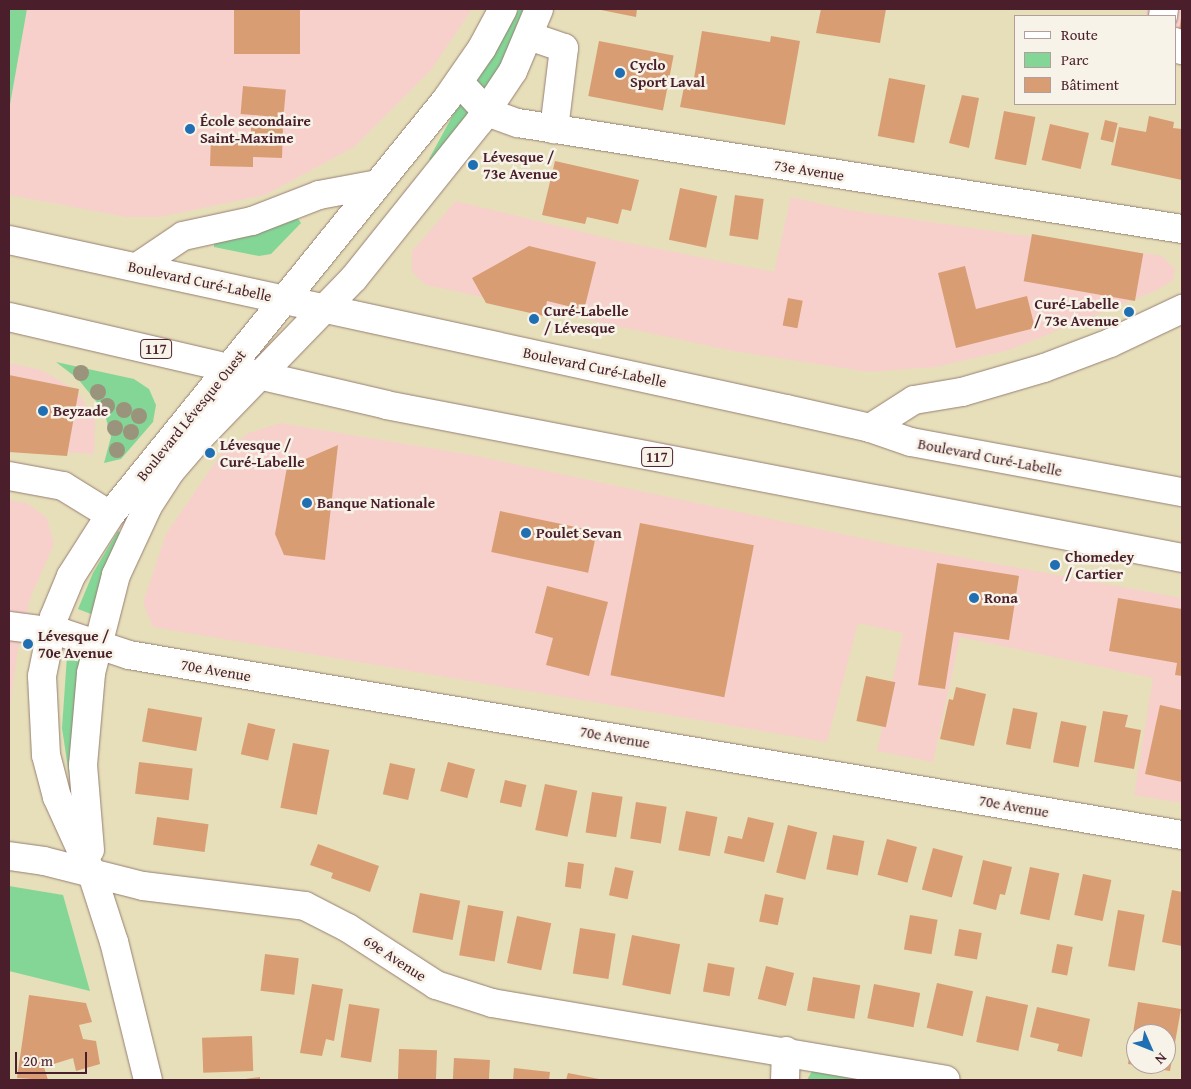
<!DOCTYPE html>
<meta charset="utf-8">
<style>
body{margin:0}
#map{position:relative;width:1191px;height:1089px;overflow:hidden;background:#e6dfba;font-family:"Gentium Book Plus",serif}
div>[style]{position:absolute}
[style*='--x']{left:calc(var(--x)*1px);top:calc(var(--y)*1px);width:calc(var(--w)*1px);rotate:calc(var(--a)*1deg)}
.built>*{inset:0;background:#f7d0cc}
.green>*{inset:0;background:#84d697}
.building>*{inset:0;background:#d99d73;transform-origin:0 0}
.roads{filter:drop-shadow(0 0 1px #987f72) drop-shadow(0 0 1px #987f72)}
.minor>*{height:28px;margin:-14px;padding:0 14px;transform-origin:14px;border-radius:14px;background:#fff}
.major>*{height:28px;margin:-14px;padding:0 14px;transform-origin:14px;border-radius:14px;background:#fff}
.trees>*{width:16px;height:16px;margin:-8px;border-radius:50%;background:#9a947d}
.dots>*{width:14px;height:14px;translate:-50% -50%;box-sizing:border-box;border:2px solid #f7f3e8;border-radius:50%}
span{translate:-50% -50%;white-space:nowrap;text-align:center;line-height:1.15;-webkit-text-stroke:5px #f7f3e8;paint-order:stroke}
.shield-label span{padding:1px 4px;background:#f7f3e8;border:1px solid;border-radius:4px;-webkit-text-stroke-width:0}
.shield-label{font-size:14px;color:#4a1f2b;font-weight:700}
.poi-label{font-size:15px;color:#4a1f2b;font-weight:700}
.left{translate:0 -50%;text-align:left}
.right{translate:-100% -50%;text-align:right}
.street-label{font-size:15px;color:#4a1f2b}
.frame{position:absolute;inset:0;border:10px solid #4a1f2b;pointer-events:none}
.legend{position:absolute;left:1014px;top:15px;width:162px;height:90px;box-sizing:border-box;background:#f7f3e8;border:1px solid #b29e9c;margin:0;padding:6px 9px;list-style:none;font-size:15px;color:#4a1f2b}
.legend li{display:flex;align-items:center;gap:10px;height:25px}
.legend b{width:25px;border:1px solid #b29e9c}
.north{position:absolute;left:1126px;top:1024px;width:50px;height:50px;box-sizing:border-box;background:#f7f3e8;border:1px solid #b29e9c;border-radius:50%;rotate:134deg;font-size:14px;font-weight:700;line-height:20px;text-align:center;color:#4a1f2b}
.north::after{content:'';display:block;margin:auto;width:18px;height:22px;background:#1f6fb2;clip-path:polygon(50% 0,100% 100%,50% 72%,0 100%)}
.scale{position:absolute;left:15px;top:1052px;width:72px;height:22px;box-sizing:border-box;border:2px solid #4a1f2b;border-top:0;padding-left:6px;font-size:15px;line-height:18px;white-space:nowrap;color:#4a1f2b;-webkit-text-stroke:4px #f7f3e8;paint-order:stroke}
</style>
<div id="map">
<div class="built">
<i style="clip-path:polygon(27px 9px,472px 9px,431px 70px,354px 147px,265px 195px,159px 217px,126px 217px,9px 195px,9px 110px)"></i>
<i style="clip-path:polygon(1147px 9px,1182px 9px,1182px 62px,1175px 60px,1175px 16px,1146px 16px)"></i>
<i style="clip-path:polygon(791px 197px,849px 210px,1162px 256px,1175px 269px,1173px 280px,1157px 290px,1009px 350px,936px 367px,868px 372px,733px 351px,426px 285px,412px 272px,412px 251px,456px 201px,619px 241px,774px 272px)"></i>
<i style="clip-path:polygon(9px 363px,41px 370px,76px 390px,95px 419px,94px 454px,9px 449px)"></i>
<i style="clip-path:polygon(280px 423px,472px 455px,889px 544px,1182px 598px,1182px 803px,1134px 795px,1153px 678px,960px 637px,933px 762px,877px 751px,903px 633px,858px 623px,827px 742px,153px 627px,143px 603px,166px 534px,221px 454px,249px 433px)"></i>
<i style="clip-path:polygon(9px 500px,27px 503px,47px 518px,54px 544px,31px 596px,18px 649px,9px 711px)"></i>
</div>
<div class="green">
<i style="clip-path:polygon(9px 9px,27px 9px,9px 110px)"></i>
<i style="clip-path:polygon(519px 9px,531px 9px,489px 93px,482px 92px,477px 81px)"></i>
<i style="clip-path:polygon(460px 102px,467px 104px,469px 116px,434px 163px,429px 159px)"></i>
<i style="clip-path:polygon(294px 213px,301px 223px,271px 254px,259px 256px,214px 247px,214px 238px)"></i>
<i style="clip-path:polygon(56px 362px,134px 379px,149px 389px,156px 405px,153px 422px,121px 459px,104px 463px,111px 437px,104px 411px,78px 379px)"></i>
<i style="clip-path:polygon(118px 531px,121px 533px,91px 614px,78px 609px,93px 573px)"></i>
<i style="clip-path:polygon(67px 656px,80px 658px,74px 705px,73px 787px,71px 788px,62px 728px)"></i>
<i style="clip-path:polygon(9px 886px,63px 895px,90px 991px,9px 971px)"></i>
<i style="clip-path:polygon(815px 1066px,897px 1080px,807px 1080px)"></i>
</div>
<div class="building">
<i style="left:234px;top:9px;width:66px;height:45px"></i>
<i style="clip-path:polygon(596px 9px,637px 9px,636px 17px)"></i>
<i style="clip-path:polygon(821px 9px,886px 9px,880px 43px,816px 33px)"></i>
<i style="clip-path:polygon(1181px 18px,1182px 18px,1182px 38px,1178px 37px)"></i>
<i style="clip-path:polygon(702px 31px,770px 42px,771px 36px,800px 41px,785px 125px,680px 107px,685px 82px,693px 84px)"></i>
<i style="left:599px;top:41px;width:76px;height:56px;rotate:11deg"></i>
<i style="left:889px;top:78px;width:37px;height:59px;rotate:11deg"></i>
<i style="left:243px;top:86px;width:43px;height:28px;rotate:5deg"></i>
<i style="clip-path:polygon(962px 95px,979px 98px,969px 148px,949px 143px)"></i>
<i style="left:1004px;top:111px;width:32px;height:49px;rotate:11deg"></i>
<i style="clip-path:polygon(1149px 116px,1174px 122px,1173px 128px,1182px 129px,1182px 180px,1111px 165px,1119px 127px,1146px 132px)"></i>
<i style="left:1105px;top:120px;width:13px;height:20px;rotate:13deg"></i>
<i style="left:1050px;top:124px;width:40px;height:37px;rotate:13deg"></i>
<i style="clip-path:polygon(251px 127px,283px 128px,282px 158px,253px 157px,253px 167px,210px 166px,211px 135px,251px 136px)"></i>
<i style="clip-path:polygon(555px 161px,639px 180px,631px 211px,622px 209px,618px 224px,587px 217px,585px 224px,542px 215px)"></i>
<i style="left:680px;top:188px;width:38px;height:53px;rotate:12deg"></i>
<i style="left:735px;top:195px;width:29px;height:41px;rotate:8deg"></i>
<i style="left:1032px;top:234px;width:113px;height:48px;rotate:10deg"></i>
<i style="clip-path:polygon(529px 246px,596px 262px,584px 310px,547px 301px,544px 316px,486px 303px,472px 278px)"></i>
<i style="clip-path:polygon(965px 266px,976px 309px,1027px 296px,1035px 328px,956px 348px,938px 273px)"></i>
<i style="left:788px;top:298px;width:15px;height:28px;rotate:11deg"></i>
<i style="clip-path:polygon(9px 375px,79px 389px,67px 456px,9px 452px)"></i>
<i style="clip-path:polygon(338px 445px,325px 560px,284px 555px,275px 534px,287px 467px)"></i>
<i style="left:500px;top:511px;width:99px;height:42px;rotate:12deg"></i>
<i style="left:640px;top:523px;width:116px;height:155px;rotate:11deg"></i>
<i style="clip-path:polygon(937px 563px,1019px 576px,1009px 640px,954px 632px,945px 689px,918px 685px)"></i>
<i style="clip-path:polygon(547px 586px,608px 602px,589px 676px,546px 665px,553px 638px,535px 633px)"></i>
<i style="clip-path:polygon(1118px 598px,1182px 609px,1182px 676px,1175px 675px,1177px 663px,1109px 651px)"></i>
<i style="left:866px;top:676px;width:30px;height:46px;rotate:12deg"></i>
<i style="clip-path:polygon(956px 687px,986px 694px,974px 746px,940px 739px,949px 699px,953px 700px)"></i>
<i style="clip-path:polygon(1160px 705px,1182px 710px,1182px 782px,1145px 774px)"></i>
<i style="left:148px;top:708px;width:55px;height:34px;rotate:10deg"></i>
<i style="left:1013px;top:708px;width:25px;height:37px;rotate:11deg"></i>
<i style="clip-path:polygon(1103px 711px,1128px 715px,1125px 727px,1141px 730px,1134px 769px,1094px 762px)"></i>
<i style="left:1061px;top:721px;width:26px;height:42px;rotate:11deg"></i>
<i style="left:248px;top:723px;width:28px;height:32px;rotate:13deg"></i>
<i style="left:293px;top:743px;width:37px;height:66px;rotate:11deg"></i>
<i style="left:139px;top:762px;width:54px;height:32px;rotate:7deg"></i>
<i style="left:448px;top:762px;width:28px;height:30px;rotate:15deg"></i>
<i style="left:390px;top:763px;width:26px;height:32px;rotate:13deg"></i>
<i style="left:505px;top:780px;width:22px;height:23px;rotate:13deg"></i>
<i style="left:545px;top:784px;width:33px;height:47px;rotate:12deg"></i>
<i style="left:592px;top:792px;width:31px;height:41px;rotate:9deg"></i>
<i style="left:636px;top:802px;width:31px;height:37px;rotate:9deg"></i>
<i style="left:686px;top:811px;width:32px;height:40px;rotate:11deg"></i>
<i style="left:157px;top:817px;width:52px;height:28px;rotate:8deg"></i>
<i style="clip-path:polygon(748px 817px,774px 823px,764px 862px,724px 853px,728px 836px,742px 839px)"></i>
<i style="left:788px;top:825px;width:30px;height:49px;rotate:14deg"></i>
<i style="left:833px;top:835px;width:32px;height:35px;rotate:11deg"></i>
<i style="left:887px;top:839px;width:31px;height:37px;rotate:15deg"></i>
<i style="clip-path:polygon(318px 844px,379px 866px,370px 892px,331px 878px,333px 873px,310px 865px)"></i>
<i style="left:933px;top:848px;width:31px;height:43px;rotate:15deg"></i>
<i style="clip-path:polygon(983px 860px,1012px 867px,1005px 895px,1000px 894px,996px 910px,973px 904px)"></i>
<i style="left:568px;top:862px;width:16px;height:25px;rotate:7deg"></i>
<i style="left:615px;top:867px;width:19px;height:29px;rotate:12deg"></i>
<i style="left:1030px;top:867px;width:30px;height:48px;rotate:12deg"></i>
<i style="left:1083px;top:874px;width:29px;height:42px;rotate:12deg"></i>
<i style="clip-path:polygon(1172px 890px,1182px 892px,1182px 946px,1162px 942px)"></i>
<i style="left:420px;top:893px;width:41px;height:40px;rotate:11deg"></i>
<i style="left:765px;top:894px;width:19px;height:28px;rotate:12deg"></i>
<i style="left:468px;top:905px;width:36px;height:51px;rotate:10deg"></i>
<i style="left:1118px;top:910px;width:27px;height:57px;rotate:10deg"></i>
<i style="left:910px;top:915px;width:28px;height:35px;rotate:10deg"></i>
<i style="left:517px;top:916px;width:35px;height:48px;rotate:12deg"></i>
<i style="left:580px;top:928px;width:36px;height:46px;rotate:9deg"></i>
<i style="left:959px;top:929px;width:23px;height:27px;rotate:10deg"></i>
<i style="left:632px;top:935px;width:49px;height:51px;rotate:11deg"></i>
<i style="left:1057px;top:944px;width:16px;height:29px;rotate:11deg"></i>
<i style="left:265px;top:954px;width:34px;height:37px;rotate:7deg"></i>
<i style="left:708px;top:963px;width:27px;height:29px;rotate:10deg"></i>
<i style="left:766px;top:966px;width:29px;height:34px;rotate:14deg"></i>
<i style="left:813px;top:977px;width:48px;height:34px;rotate:10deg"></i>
<i style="left:937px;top:983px;width:37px;height:46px;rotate:13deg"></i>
<i style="clip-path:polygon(312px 984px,343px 989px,334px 1041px,326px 1039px,322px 1056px,300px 1053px)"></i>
<i style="left:874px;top:984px;width:47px;height:35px;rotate:11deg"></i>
<i style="clip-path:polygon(29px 995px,86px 1003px,92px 1022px,79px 1025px,83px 1039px,96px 1041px,100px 1064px,76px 1071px,73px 1058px,44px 1067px,48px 1080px,17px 1078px)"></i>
<i style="left:986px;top:996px;width:43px;height:47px;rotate:12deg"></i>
<i style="clip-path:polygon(evenodd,1138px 1002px,1181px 1009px,1170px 1071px,1128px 1064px,1138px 1002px,1136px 1034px,1166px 1034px,1166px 1064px,1136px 1064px,1136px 1034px)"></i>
<i style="left:349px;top:1004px;width:31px;height:54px;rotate:9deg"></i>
<i style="clip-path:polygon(1037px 1007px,1090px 1019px,1082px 1057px,1057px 1051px,1059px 1044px,1030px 1037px)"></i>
<i style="left:252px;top:1036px;width:35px;height:50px;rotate:88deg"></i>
<i style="left:399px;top:1049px;width:38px;height:31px;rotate:2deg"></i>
<i style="left:454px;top:1058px;width:36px;height:22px;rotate:3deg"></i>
<i style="clip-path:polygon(514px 1068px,550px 1072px,549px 1080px,513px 1080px)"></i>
<i style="clip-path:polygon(568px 1073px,599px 1079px,599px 1080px,566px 1080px)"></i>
<i style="clip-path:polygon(260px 1077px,260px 1080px,245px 1080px,245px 1079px)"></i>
</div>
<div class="roads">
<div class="minor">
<i style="--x:1163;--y:16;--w:7;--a:-82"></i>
<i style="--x:529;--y:36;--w:37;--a:19"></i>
<i style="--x:564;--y:48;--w:82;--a:97"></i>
<i style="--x:1175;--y:42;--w:11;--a:49"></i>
<i style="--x:459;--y:82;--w:41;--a:47"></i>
<i style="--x:487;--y:112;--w:33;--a:20"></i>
<i style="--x:518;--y:123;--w:672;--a:9.07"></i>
<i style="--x:9;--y:476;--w:55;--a:10.5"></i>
<i style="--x:63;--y:486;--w:55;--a:31.7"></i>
<i style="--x:9;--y:626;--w:54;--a:7.4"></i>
<i style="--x:63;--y:633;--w:70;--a:18.4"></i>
<i style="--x:129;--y:655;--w:1068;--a:9.7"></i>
<i style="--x:90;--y:850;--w:85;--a:-94.7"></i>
<i style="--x:83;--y:765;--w:92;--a:-85"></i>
<i style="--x:91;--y:673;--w:101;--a:-75.7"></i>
<i style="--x:116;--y:575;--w:76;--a:-65.1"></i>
<i style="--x:148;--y:506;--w:40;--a:-57.1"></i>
<i style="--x:170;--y:472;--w:46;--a:-49.4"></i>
<i style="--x:200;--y:437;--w:221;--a:-45.9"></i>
<i style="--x:354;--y:278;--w:200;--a:-51.3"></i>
<i style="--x:479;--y:122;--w:61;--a:-56.3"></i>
<i style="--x:513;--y:71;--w:67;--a:-67.2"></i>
<i style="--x:9;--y:856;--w:35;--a:8"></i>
<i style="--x:44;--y:861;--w:102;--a:14.2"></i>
<i style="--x:143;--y:886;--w:163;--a:7"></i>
<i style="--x:305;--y:906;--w:48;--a:27.1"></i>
<i style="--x:348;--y:928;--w:105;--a:32.9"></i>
<i style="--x:436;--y:985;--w:59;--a:17.8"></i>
<i style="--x:492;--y:1003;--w:460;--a:9.6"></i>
<i style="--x:148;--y:1080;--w:142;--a:-103.8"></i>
<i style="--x:114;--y:942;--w:71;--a:-107.9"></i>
<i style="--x:92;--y:874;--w:85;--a:-114.4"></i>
<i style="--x:57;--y:797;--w:43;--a:-104.7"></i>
<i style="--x:46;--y:755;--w:79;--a:-92.9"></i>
<i style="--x:42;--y:676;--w:60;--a:-78.5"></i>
<i style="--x:54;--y:617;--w:44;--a:-67.5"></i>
<i style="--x:71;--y:576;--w:72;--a:-57.4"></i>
<i style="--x:110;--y:515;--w:534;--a:-51.01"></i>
<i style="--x:446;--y:100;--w:63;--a:-55.3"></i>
<i style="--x:482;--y:48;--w:44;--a:-61.7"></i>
<i style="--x:785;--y:1080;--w:29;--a:-88"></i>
</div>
<div class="major">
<i style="--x:9;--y:240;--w:795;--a:12.27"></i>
<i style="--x:786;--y:409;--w:86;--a:12.7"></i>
<i style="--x:870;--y:428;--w:43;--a:18.9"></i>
<i style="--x:911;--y:442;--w:276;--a:10.5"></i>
<i style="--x:137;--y:267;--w:55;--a:-34"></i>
<i style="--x:183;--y:236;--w:71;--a:-12.3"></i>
<i style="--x:252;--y:221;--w:72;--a:-21.2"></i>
<i style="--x:319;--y:195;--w:60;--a:-10.6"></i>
<i style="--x:9;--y:317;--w:387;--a:13.1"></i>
<i style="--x:386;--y:405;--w:811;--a:10.88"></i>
<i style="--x:870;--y:428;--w:52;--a:-32.5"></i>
<i style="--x:914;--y:400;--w:49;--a:-9.5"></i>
<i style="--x:962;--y:392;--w:85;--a:-16.3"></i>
<i style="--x:1044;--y:368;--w:71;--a:-20.7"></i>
<i style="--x:1110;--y:343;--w:80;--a:-25.3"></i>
</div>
</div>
<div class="trees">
<i style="left:81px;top:373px"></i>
<i style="left:98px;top:392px"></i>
<i style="left:107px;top:406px"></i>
<i style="left:124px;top:410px"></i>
<i style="left:139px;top:416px"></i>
<i style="left:115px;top:428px"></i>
<i style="left:131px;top:432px"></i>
<i style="left:117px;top:450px"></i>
</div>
<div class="dots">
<i style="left:620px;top:73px;background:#1f6fb2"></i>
<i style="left:190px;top:129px;background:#1f6fb2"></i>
<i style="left:473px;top:165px;background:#1f6fb2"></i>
<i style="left:1129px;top:312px;background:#1f6fb2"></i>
<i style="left:534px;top:319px;background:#1f6fb2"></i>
<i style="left:43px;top:411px;background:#1f6fb2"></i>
<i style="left:210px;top:453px;background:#1f6fb2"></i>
<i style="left:307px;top:503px;background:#1f6fb2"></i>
<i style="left:526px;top:533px;background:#1f6fb2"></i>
<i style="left:1055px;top:565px;background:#1f6fb2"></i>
<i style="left:974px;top:598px;background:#1f6fb2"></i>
<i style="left:28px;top:644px;background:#1f6fb2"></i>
</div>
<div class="shield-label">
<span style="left:156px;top:349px">117</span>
<span style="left:657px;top:457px">117</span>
</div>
<div class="poi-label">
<span class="left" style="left:630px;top:73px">Cyclo<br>Sport Laval</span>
<span class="left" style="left:200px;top:129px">École secondaire<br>Saint-Maxime</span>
<span class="left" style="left:483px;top:165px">Lévesque /<br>73e Avenue</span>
<span class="right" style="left:1119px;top:312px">Curé-Labelle<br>/ 73e Avenue</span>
<span class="left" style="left:544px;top:319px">Curé-Labelle<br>/ Lévesque</span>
<span class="left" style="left:53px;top:411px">Beyzade</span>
<span class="left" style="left:220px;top:453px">Lévesque /<br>Curé-Labelle</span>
<span class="left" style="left:317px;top:503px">Banque Nationale</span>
<span class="left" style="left:536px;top:533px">Poulet Sevan</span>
<span class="left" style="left:1065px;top:565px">Chomedey<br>/ Cartier</span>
<span class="left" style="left:984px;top:598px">Rona</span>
<span class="left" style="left:38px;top:644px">Lévesque /<br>70e Avenue</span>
</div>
<div class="street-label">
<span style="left:809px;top:170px;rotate:9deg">73e Avenue</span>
<span style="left:200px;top:281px;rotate:12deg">Boulevard Curé-Labelle</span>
<span style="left:595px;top:367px;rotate:12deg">Boulevard Curé-Labelle</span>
<span style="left:191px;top:415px;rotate:-51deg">Boulevard Lévesque Ouest</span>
<span style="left:990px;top:457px;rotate:11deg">Boulevard Curé-Labelle</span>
<span style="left:216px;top:670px;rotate:10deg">70e Avenue</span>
<span style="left:615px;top:737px;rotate:10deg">70e Avenue</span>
<span style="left:1014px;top:806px;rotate:10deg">70e Avenue</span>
<span style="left:395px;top:958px;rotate:33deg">69e Avenue</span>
</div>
<div class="frame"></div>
<ul class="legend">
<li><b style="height:6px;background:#fff"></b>Route</li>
<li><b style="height:14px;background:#84d697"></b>Parc</li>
<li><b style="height:14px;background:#d99d73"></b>Bâtiment</li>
</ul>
<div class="north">N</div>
<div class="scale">20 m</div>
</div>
